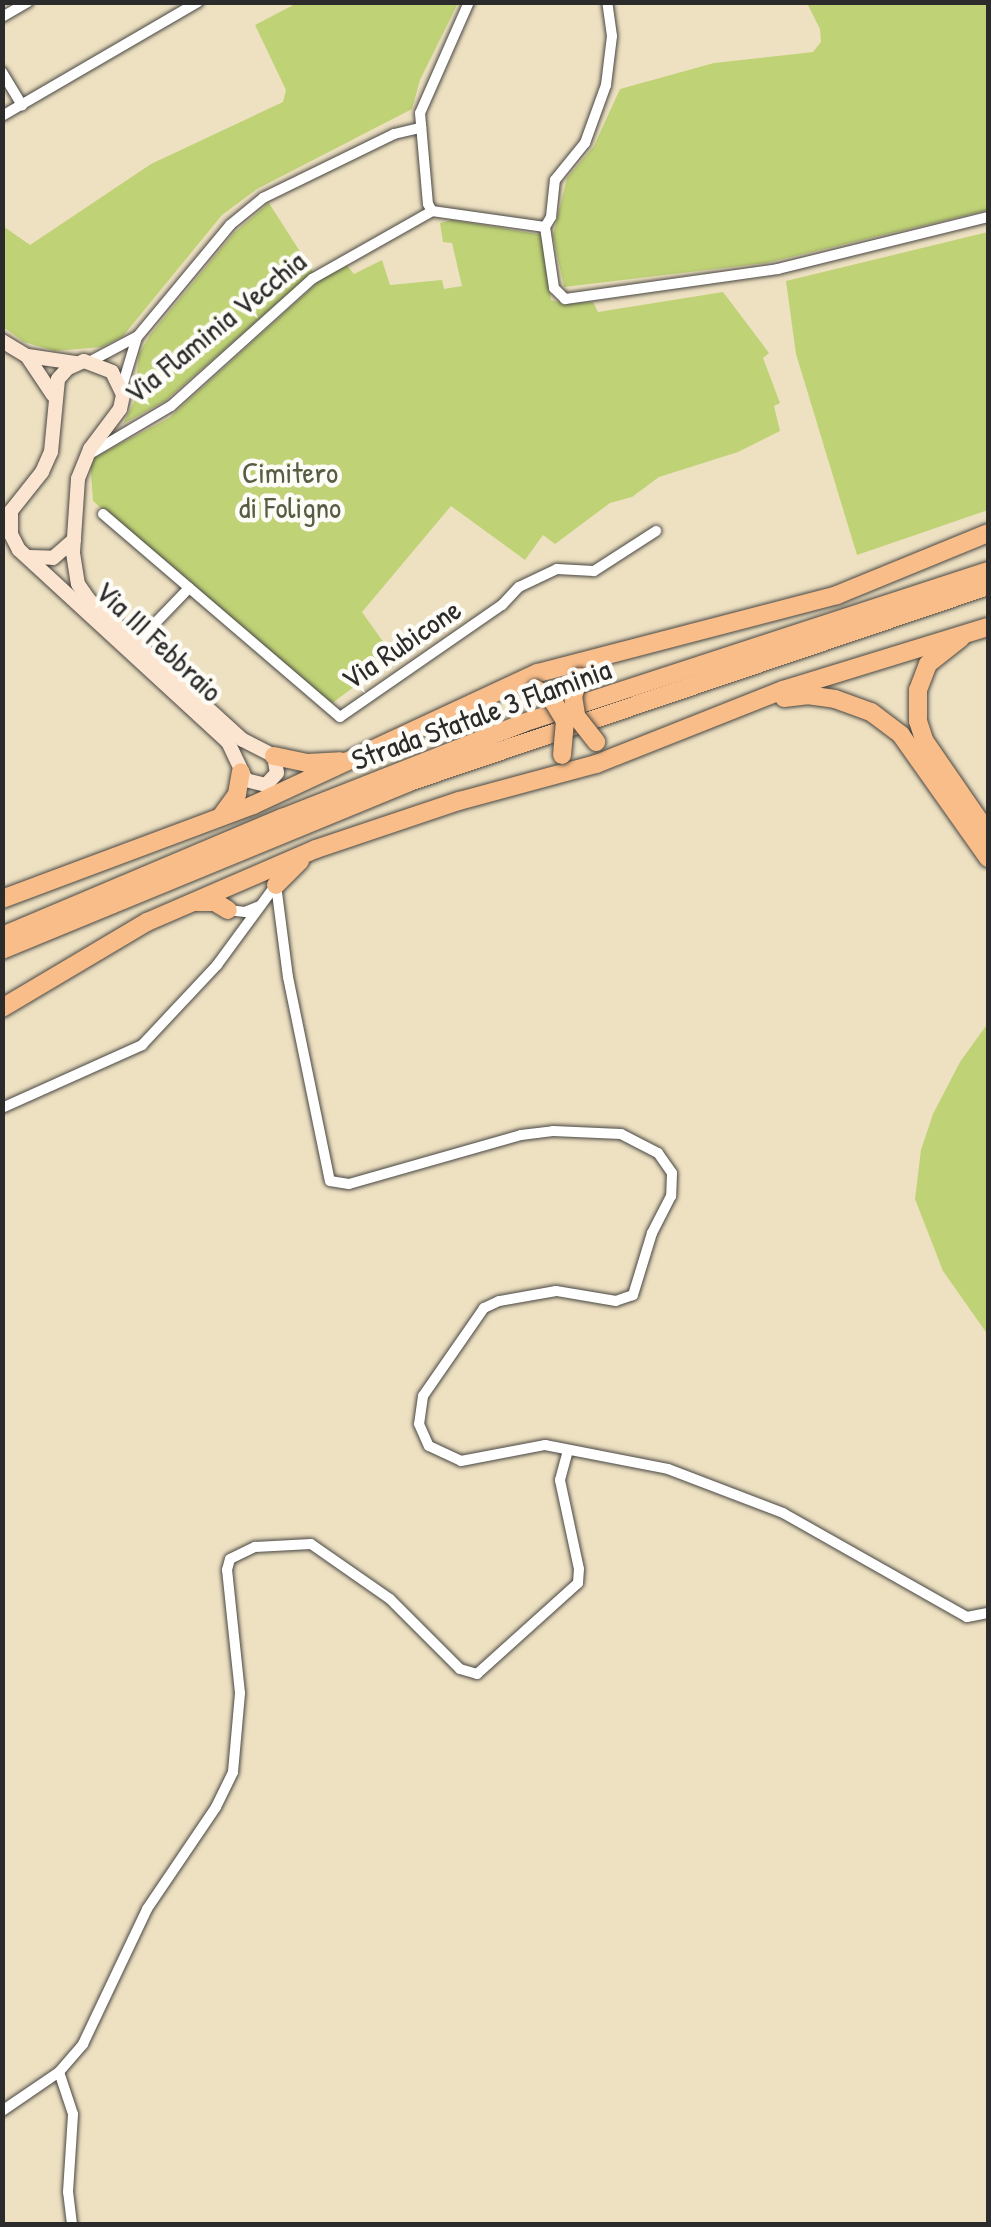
<!DOCTYPE html>
<style>
body{margin:0}
#map{position:relative;width:991px;height:2227px;overflow:hidden;background:#eee1c2;font-family:"Patrick Hand",sans-serif}
div>[style]{position:absolute}
[style*='--x']{left:calc(var(--x)*1px);top:calc(var(--y)*1px);width:calc(var(--w)*1px);rotate:calc(var(--a)*1deg)}
.green>*{inset:0;background:#bfd276}
.roads{filter:drop-shadow(0 0 2px #484642) drop-shadow(0 0 2px #484642)}
.minor>*{height:10px;margin:-5px;padding:0 5px;transform-origin:5px;border-radius:5px;background:#fff}
.secondary>*{height:14px;margin:-7px;padding:0 7px;transform-origin:7px;border-radius:7px;background:#fce5d0}
.trunk>*{height:18px;margin:-9px;padding:0 9px;transform-origin:9px;border-radius:9px;background:#f8bd89}
.bridges{filter:drop-shadow(0 0 2px #484642) drop-shadow(0 0 2px #484642)}
.trunk-bridge>*{height:18px;margin:-9px;padding:0 9px;transform-origin:9px;border-radius:9px;background:#f8bd89}
span{translate:-50% -50%;white-space:nowrap;text-align:center;line-height:1.15;-webkit-text-stroke:9px #fdfcf7;paint-order:stroke}
.street-label{font-size:30px;color:#2b2b2b}
.park-label{font-size:30px;color:#575d42}
.frame{position:absolute;inset:0;border:5px solid #2b2b2b;pointer-events:none}
</style>
<div id="map">
<div class="green">
<i style="clip-path:polygon(299px 2px,458px 3px,420px 80px,412px 109px,257px 189px,222px 215px,123px 336px,102px 347px,55px 351px,24px 342px,3px 327px,3px 226px,30px 245px,151px 164px,283px 102px,286px 90px,255px 25px)"></i>
<i style="clip-path:polygon(807px 3px,988px 3px,988px 210px,766px 263px,564px 287px,553px 235px,567px 178px,594px 146px,620px 89px,714px 63px,813px 52px,821px 42px,820px 29px)"></i>
<i style="clip-path:polygon(269px 203px,313px 272px,165px 401px,123px 424px,134px 402px,139px 354px,150px 335px,234px 233px)"></i>
<i style="clip-path:polygon(452px 220px,543px 235px,551px 300px,565px 304px,593px 302px,598px 312px,723px 292px,769px 353px,763px 358px,780px 403px,774px 406px,780px 431px,738px 452px,659px 477px,632px 497px,610px 503px,555px 544px,543px 535px,525px 560px,451px 506px,362px 612px,394px 657px,331px 704px,93px 501px,90px 460px,169px 418px,326px 275px,345px 263px,354px 274px,382px 260px,390px 285px,442px 280px,444px 289px,462px 286px,452px 243px,443px 242px,440px 223px)"></i>
<i style="clip-path:polygon(988px 232px,988px 510px,857px 555px,796px 354px,786px 281px)"></i>
<i style="clip-path:polygon(988px 1023px,988px 1335px,943px 1271px,915px 1199px,921px 1150px,933px 1114px,960px 1062px)"></i>
</div>
<div class="roads">
<div class="minor">
<i style="--x:469;--y:2;--w:121;--a:113.8"></i>
<i style="--x:420;--y:113;--w:91;--a:85"></i>
<i style="--x:428;--y:204;--w:8;--a:60"></i>
<i style="--x:432;--y:211;--w:114;--a:8.1"></i>
<i style="--x:545;--y:227;--w:62;--a:81.6"></i>
<i style="--x:554;--y:288;--w:16;--a:45"></i>
<i style="--x:565;--y:299;--w:215;--a:-8"></i>
<i style="--x:778;--y:269;--w:216;--a:-13.9"></i>
<i style="--x:2;--y:17;--w:30;--a:-30"></i>
<i style="--x:2;--y:72;--w:39;--a:59"></i>
<i style="--x:2;--y:116;--w:227;--a:-30.2"></i>
<i style="--x:545;--y:227;--w:12;--a:-59"></i>
<i style="--x:551;--y:217;--w:37;--a:-84"></i>
<i style="--x:555;--y:180;--w:48;--a:-51"></i>
<i style="--x:585;--y:143;--w:62;--a:-70.1"></i>
<i style="--x:606;--y:85;--w:49;--a:-83"></i>
<i style="--x:612;--y:36;--w:34;--a:-98"></i>
<i style="--x:91;--y:361;--w:53;--a:-28"></i>
<i style="--x:138;--y:336;--w:144;--a:-50.3"></i>
<i style="--x:230;--y:225;--w:43;--a:-39.3"></i>
<i style="--x:263;--y:198;--w:146;--a:-26"></i>
<i style="--x:394;--y:134;--w:28;--a:-13"></i>
<i style="--x:122;--y:387;--w:52;--a:-73.3"></i>
<i style="--x:88;--y:455;--w:96;--a:-30.6"></i>
<i style="--x:171;--y:406;--w:190;--a:-42"></i>
<i style="--x:312;--y:279;--w:138;--a:-29.5"></i>
<i style="--x:103;--y:514;--w:312;--a:40.6"></i>
<i style="--x:340;--y:717;--w:197;--a:-34.7"></i>
<i style="--x:502;--y:605;--w:25;--a:-47"></i>
<i style="--x:519;--y:587;--w:42;--a:-25.3"></i>
<i style="--x:557;--y:569;--w:37;--a:3"></i>
<i style="--x:594;--y:571;--w:74;--a:-32.8"></i>
<i style="--x:137;--y:642;--w:75;--a:-46.1"></i>
<i style="--x:276;--y:885;--w:93;--a:82.6"></i>
<i style="--x:288;--y:977;--w:208;--a:78.4"></i>
<i style="--x:330;--y:1181;--w:19;--a:9"></i>
<i style="--x:349;--y:1184;--w:179;--a:-15.9"></i>
<i style="--x:521;--y:1135;--w:32;--a:-7"></i>
<i style="--x:553;--y:1131;--w:68;--a:2.5"></i>
<i style="--x:621;--y:1134;--w:42;--a:27.2"></i>
<i style="--x:658;--y:1153;--w:24;--a:55"></i>
<i style="--x:672;--y:1173;--w:23;--a:92"></i>
<i style="--x:671;--y:1196;--w:42;--a:117.2"></i>
<i style="--x:652;--y:1233;--w:65;--a:107"></i>
<i style="--x:633;--y:1295;--w:18;--a:161"></i>
<i style="--x:616;--y:1301;--w:61;--a:-170.5"></i>
<i style="--x:556;--y:1291;--w:58;--a:170"></i>
<i style="--x:499;--y:1301;--w:17;--a:155"></i>
<i style="--x:484;--y:1308;--w:107;--a:124.7"></i>
<i style="--x:423;--y:1396;--w:28;--a:98"></i>
<i style="--x:419;--y:1424;--w:24;--a:66"></i>
<i style="--x:429;--y:1446;--w:35;--a:25"></i>
<i style="--x:461;--y:1461;--w:86;--a:-10.8"></i>
<i style="--x:545;--y:1445;--w:125;--a:11"></i>
<i style="--x:668;--y:1469;--w:123;--a:20.9"></i>
<i style="--x:783;--y:1513;--w:211;--a:29.5"></i>
<i style="--x:967;--y:1617;--w:21;--a:-11"></i>
<i style="--x:228;--y:910;--w:17;--a:7"></i>
<i style="--x:245;--y:912;--w:16;--a:-22"></i>
<i style="--x:2;--y:1108;--w:154;--a:-24.2"></i>
<i style="--x:142;--y:1045;--w:110;--a:-46.8"></i>
<i style="--x:217;--y:965;--w:98;--a:-53.7"></i>
<i style="--x:2;--y:2111;--w:69;--a:-34.4"></i>
<i style="--x:72;--y:2224;--w:32;--a:-97"></i>
<i style="--x:68;--y:2192;--w:78;--a:-86.3"></i>
<i style="--x:73;--y:2114;--w:44;--a:-108.4"></i>
<i style="--x:59;--y:2072;--w:37;--a:-49"></i>
<i style="--x:83;--y:2044;--w:149;--a:-64.6"></i>
<i style="--x:147;--y:1909;--w:123;--a:-55.9"></i>
<i style="--x:216;--y:1807;--w:39;--a:-64"></i>
<i style="--x:233;--y:1772;--w:79;--a:-84.9"></i>
<i style="--x:240;--y:1693;--w:124;--a:-96"></i>
<i style="--x:227;--y:1570;--w:11;--a:-75"></i>
<i style="--x:230;--y:1559;--w:28;--a:-26"></i>
<i style="--x:255;--y:1547;--w:56;--a:-3.1"></i>
<i style="--x:311;--y:1544;--w:96;--a:34.8"></i>
<i style="--x:390;--y:1599;--w:99;--a:45"></i>
<i style="--x:460;--y:1669;--w:18;--a:16"></i>
<i style="--x:477;--y:1674;--w:136;--a:-42"></i>
<i style="--x:578;--y:1583;--w:14;--a:-86"></i>
<i style="--x:579;--y:1569;--w:91;--a:-102.1"></i>
<i style="--x:560;--y:1480;--w:28;--a:-75"></i>
</div>
<div class="secondary">
<i style="--x:2;--y:341;--w:29;--a:31"></i>
<i style="--x:27;--y:356;--w:47;--a:56.3"></i>
<i style="--x:28;--y:356;--w:49;--a:8.3"></i>
<i style="--x:84;--y:361;--w:30;--a:21"></i>
<i style="--x:112;--y:372;--w:25;--a:64"></i>
<i style="--x:123;--y:395;--w:14;--a:102"></i>
<i style="--x:120;--y:409;--w:50;--a:126.9"></i>
<i style="--x:90;--y:449;--w:32;--a:112"></i>
<i style="--x:78;--y:479;--w:74;--a:93.9"></i>
<i style="--x:73;--y:553;--w:31;--a:81"></i>
<i style="--x:78;--y:584;--w:21;--a:55"></i>
<i style="--x:90;--y:601;--w:207;--a:42.3"></i>
<i style="--x:243;--y:740;--w:35;--a:27"></i>
<i style="--x:274;--y:756;--w:17;--a:80"></i>
<i style="--x:277;--y:773;--w:16;--a:133"></i>
<i style="--x:266;--y:785;--w:21;--a:-166"></i>
<i style="--x:246;--y:780;--w:42;--a:-115.3"></i>
<i style="--x:228;--y:742;--w:284;--a:-137.4"></i>
<i style="--x:19;--y:550;--w:18;--a:-117"></i>
<i style="--x:11;--y:534;--w:23;--a:-90"></i>
<i style="--x:11;--y:511;--w:50;--a:-51.5"></i>
<i style="--x:42;--y:472;--w:22;--a:-66"></i>
<i style="--x:51;--y:452;--w:73;--a:-84.5"></i>
<i style="--x:58;--y:379;--w:15;--a:-48"></i>
<i style="--x:68;--y:368;--w:17;--a:-24"></i>
<i style="--x:30;--y:557;--w:23;--a:2"></i>
<i style="--x:53;--y:558;--w:28;--a:-41"></i>
</div>
<div class="trunk">
<i style="--x:961;--y:638;--w:42;--a:141.8"></i>
<i style="--x:928;--y:664;--w:28;--a:111"></i>
<i style="--x:918;--y:690;--w:31;--a:90"></i>
<i style="--x:918;--y:721;--w:20;--a:72"></i>
<i style="--x:924;--y:740;--w:113;--a:55.5"></i>
<i style="--x:784;--y:698;--w:23;--a:-7"></i>
<i style="--x:807;--y:695;--w:28;--a:8"></i>
<i style="--x:835;--y:699;--w:38;--a:20"></i>
<i style="--x:871;--y:712;--w:38;--a:37"></i>
<i style="--x:901;--y:735;--w:151;--a:54.7"></i>
<i style="--x:274;--y:756;--w:34;--a:12"></i>
<i style="--x:307;--y:763;--w:33;--a:-3"></i>
<i style="--x:222;--y:815;--w:26;--a:-54"></i>
<i style="--x:237;--y:794;--w:22;--a:-80"></i>
<i style="--x:276;--y:885;--w:34;--a:-45"></i>
<i style="--x:2;--y:899;--w:268;--a:-20.5"></i>
<i style="--x:253;--y:805;--w:314;--a:-24.9"></i>
<i style="--x:538;--y:673;--w:309;--a:-14.6"></i>
<i style="--x:837;--y:595;--w:163;--a:-22.3"></i>
<i style="--x:196;--y:902;--w:19;--a:0"></i>
<i style="--x:215;--y:902;--w:15;--a:32"></i>
<i style="--x:2;--y:936;--w:304;--a:-22.9"></i>
<i style="--x:282;--y:818;--w:259;--a:-21.5"></i>
<i style="--x:523;--y:723;--w:489;--a:-18.1"></i>
<i style="--x:2;--y:950;--w:440;--a:-22.4"></i>
<i style="--x:409;--y:782;--w:611;--a:-18.7"></i>
<i style="--x:2;--y:1008;--w:169;--a:-30.7"></i>
<i style="--x:147;--y:922;--w:184;--a:-23.4"></i>
<i style="--x:316;--y:849;--w:151;--a:-18.6"></i>
<i style="--x:459;--y:801;--w:142;--a:-15.1"></i>
<i style="--x:596;--y:764;--w:201;--a:-21.6"></i>
<i style="--x:783;--y:690;--w:214;--a:-17.1"></i>
</div>
</div>
<div class="bridges">
<div class="trunk-bridge">
<i style="--x:580;--y:677;--w:20;--a:110"></i>
<i style="--x:573;--y:696;--w:20;--a:81"></i>
<i style="--x:576;--y:716;--w:33;--a:52"></i>
<i style="--x:536;--y:689;--w:21;--a:35"></i>
<i style="--x:553;--y:701;--w:23;--a:59"></i>
<i style="--x:565;--y:721;--w:34;--a:95"></i>
</div>
</div>
<div class="street-label">
<span style="left:215px;top:327px;rotate:-39deg">Via Flaminia Vecchia</span>
<span style="left:159px;top:641px;rotate:43deg">Via III Febbraio</span>
<span style="left:401px;top:644px;rotate:-34deg">Via Rubicone</span>
<span style="left:481px;top:714px;rotate:-20deg">Strada Statale 3 Flaminia</span>
</div>
<div class="park-label">
<span style="left:290px;top:489px">Cimitero<br>di Foligno</span>
</div>
<div class="frame"></div>
</div>
